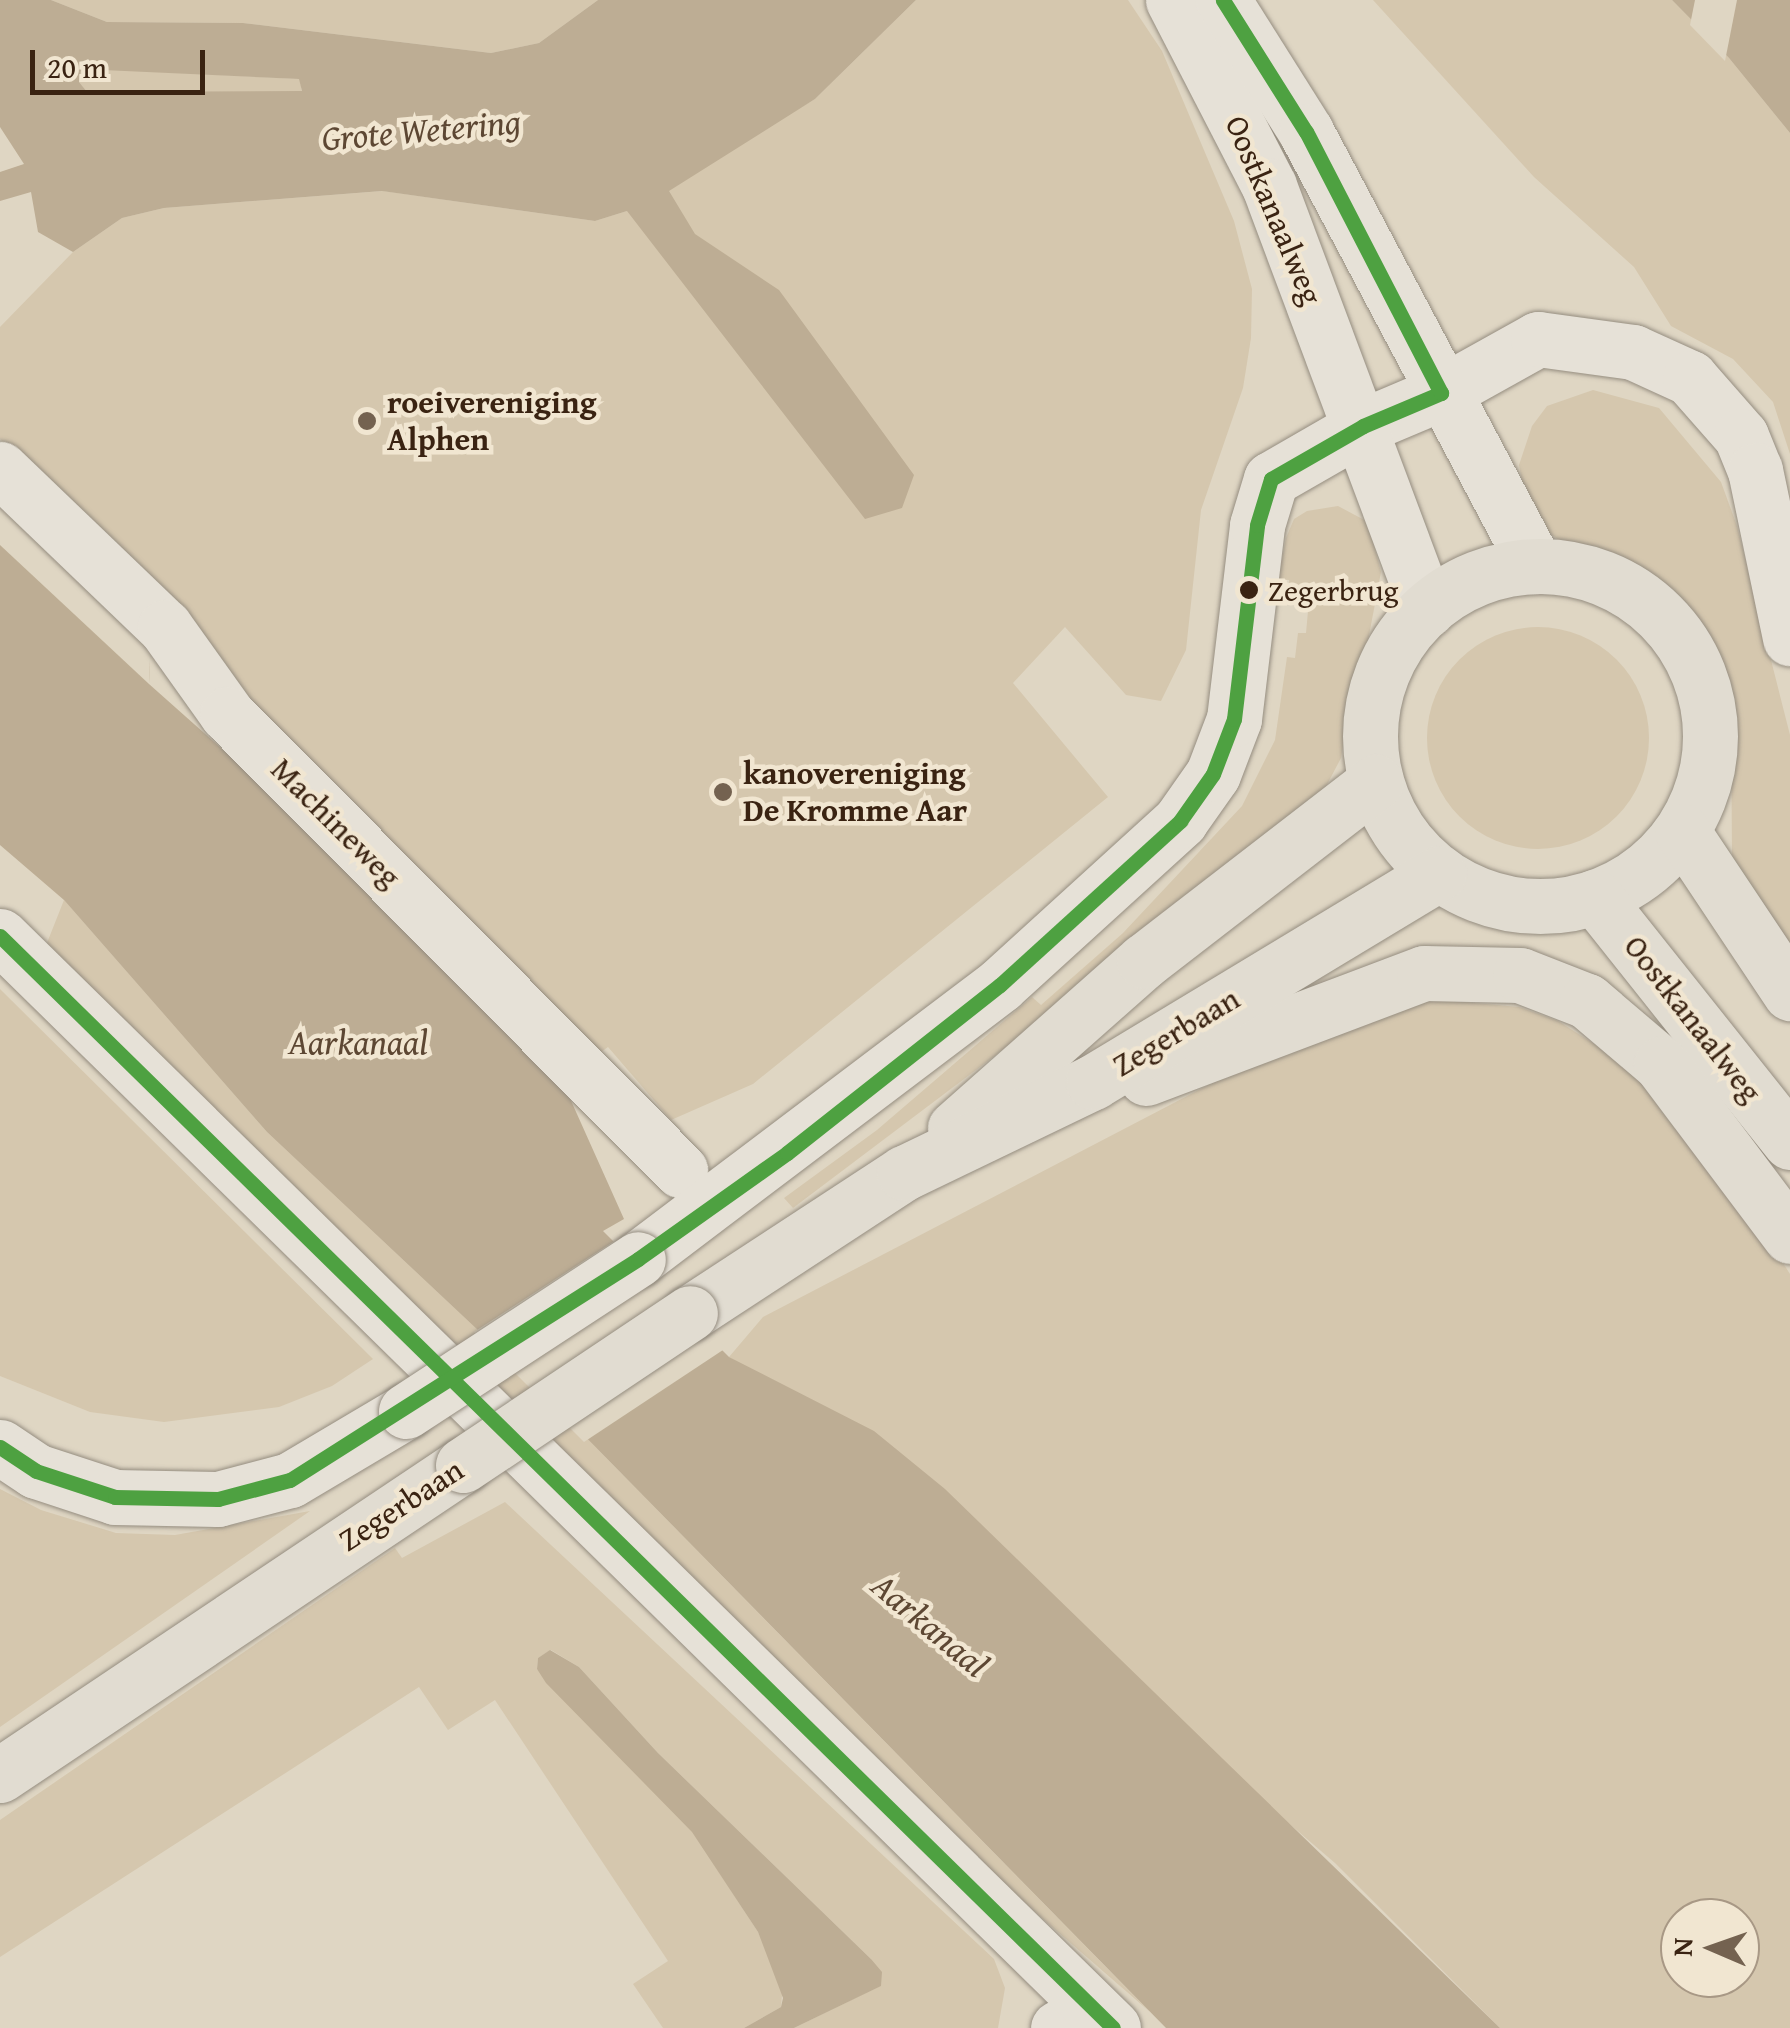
<!DOCTYPE html>
<style>
body{margin:0}
#map{position:relative;width:1790px;height:2028px;overflow:hidden;background:#dfd6c3;font-family:"Gentium Book Plus",serif}
div>[style]{position:absolute}
[style*='--x']{left:calc(var(--x)*1px);top:calc(var(--y)*1px);width:calc(var(--w)*1px);rotate:calc(var(--a)*1deg)}
.green>*{inset:0;background:#d5c7ae}
.round{border-radius:50%}
.water>*{inset:0;background:#bdad94}
.pier>*{inset:0;background:#dfd6c3}
.roads{filter:drop-shadow(0 0 2px #958d80) drop-shadow(0 0 2px #958d80)}
.minor>*{height:55px;margin:-27.5px;padding:0 27.5px;transform-origin:27.5px;border-radius:27.5px;background:#e6e1d7}
.tertiary>*{height:55px;margin:-27.5px;padding:0 27.5px;transform-origin:27.5px;border-radius:27.5px;background:#e6e1d7}
.secondary>*{height:55px;margin:-27.5px;padding:0 27.5px;transform-origin:27.5px;border-radius:27.5px;background:#e6e1d7}
.primary>*{height:55px;margin:-27.5px;padding:0 27.5px;transform-origin:27.5px;border-radius:27.5px;background:#e1dcd1}
.primary>.ring{margin:-27.5px;padding:0;box-sizing:content-box;background:none;border:55px solid #e1dcd1;border-radius:50%}
.bridges{filter:drop-shadow(0 0 2px #958d80) drop-shadow(0 0 2px #958d80)}
.tertiary-bridge>*{height:55px;margin:-27.5px;padding:0 27.5px;transform-origin:27.5px;border-radius:27.5px;background:#e6e1d7}
.primary-bridge>*{height:55px;margin:-27.5px;padding:0 27.5px;transform-origin:27.5px;border-radius:27.5px;background:#e1dcd1}
.bus-1>*{height:15px;margin:-7.5px;padding:0 7.5px;transform-origin:7.5px;border-radius:7.5px;background:#4ea141}
.dots>*{width:28px;height:28px;translate:-50% -50%;box-sizing:border-box;border:5px solid #f1e6d1;border-radius:50%}
span{translate:-50% -50%;white-space:nowrap;text-align:center;line-height:1.15;-webkit-text-stroke:9px #f1e6d1;paint-order:stroke}
.bus-label{font-size:30px;color:#3a2312}
.left{translate:0 -50%;text-align:left}
.street-label{font-size:32px;color:#3a2312}
.poi-label{font-size:32px;color:#3a2312;font-weight:700}
.water-label{font-size:35px;color:#5d4733;font-style:italic}
.north{position:absolute;left:1660px;top:1898px;width:100px;height:100px;box-sizing:border-box;background:#f1e6d1;border:2px solid #a89885;border-radius:50%;rotate:272deg;font-size:28px;font-weight:700;line-height:40px;text-align:center;color:#3a2312}
.north::after{content:'';display:block;margin:auto;width:35px;height:45px;background:#746250;clip-path:polygon(50% 0,100% 100%,50% 72%,0 100%)}
.scale{position:absolute;left:30px;top:50px;width:175px;height:45px;box-sizing:border-box;border:5px solid #3a2312;border-top:0;padding-left:12px;font-size:30px;line-height:35px;white-space:nowrap;color:#3a2312;-webkit-text-stroke:8px #f1e6d1;paint-order:stroke}
</style>
<div id="map">
<div class="green">
<i style="clip-path:polygon(51px 0,598px 0,539px 43px,491px 53px,243px 23px,107px 22px)"></i>
<i style="clip-path:polygon(916px 0,1128px 0,1162px 51px,1234px 221px,1252px 289px,1251px 338px,1243px 388px,1201px 510px,1186px 650px,1161px 701px,1126px 695px,1065px 627px,1013px 683px,1108px 797px,753px 1084px,671px 1120px,608px 1047px,594px 1057px,239px 701px,188px 626px,0 439px,0 327px,73px 252px,122px 218px,164px 208px,383px 191px,595px 221px,627px 211px,815px 99px)"></i>
<i style="clip-path:polygon(1373px 0,1672px 0,1729px 58px,1790px 133px,1790px 454px,1773px 402px,1733px 359px,1671px 326px,1634px 267px,1534px 177px)"></i>
<i style="clip-path:polygon(81px 68px,300px 79px,302px 92px,86px 92px,79px 82px)"></i>
<i style="clip-path:polygon(1593px 390px,1659px 408px,1721px 482px,1737px 526px,1790px 735px,1790px 963px,1740px 883px,1732px 855px,1731px 712px,1711px 651px,1673px 599px,1623px 564px,1559px 540px,1544px 529px,1524px 492px,1519px 465px,1532px 426px,1547px 406px)"></i>
<i style="clip-path:polygon(1338px 506px,1368px 522px,1381px 572px,1367px 646px,1354px 674px,1341px 758px,1321px 796px,1049px 1015px,793px 1208px,784px 1198px,877px 1130px,1032px 997px,1041px 1005px,1123px 933px,1242px 806px,1275px 740px,1287px 657px,1295px 658px,1298px 633px,1306px 633px,1309px 600px,1289px 597px,1289px 580px,1278px 579px,1286px 538px,1294px 519px,1307px 511px)"></i>
<i class="round" style="left:1427px;top:627px;width:222px;height:222px"></i>
<i style="clip-path:polygon(64px 900px,267px 1132px,514px 1364px,1150px 2012px,850px 1751px,43px 953px)"></i>
<i style="clip-path:polygon(0 989px,373px 1359px,332px 1386px,279px 1407px,164px 1422px,90px 1412px,0 1376px)"></i>
<i style="clip-path:polygon(evenodd,1430px 999px,1519px 1007px,1558px 1021px,1621px 1061px,1736px 1190px,1790px 1274px,1790px 2028px,1500px 2028px,1335px 1863px,783px 1390px,729px 1357px,763px 1317px,1239px 1069px,1430px 999px,1680px 1918px,1740px 1918px,1740px 1978px,1680px 1978px,1680px 1918px)"></i>
<i style="clip-path:polygon(0 1489px,41px 1510px,116px 1533px,175px 1535px,310px 1511px,0 1727px)"></i>
<i style="clip-path:polygon(505px 1502px,994px 1959px,1005px 1988px,998px 2028px,794px 2028px,880px 1986px,871px 1959px,658px 1753px,579px 1667px,551px 1650px,538px 1658px,537px 1669px,693px 1832px,758px 1932px,783px 1984px,781px 2007px,744px 2028px,663px 2028px,633px 1984px,668px 1961px,495px 1700px,448px 1730px,419px 1687px,0 1957px,0 1820px,395px 1548px,402px 1558px)"></i>
</div>
<div class="water">
<i style="clip-path:polygon(evenodd,0 0,51px 0,107px 22px,243px 23px,491px 53px,539px 43px,598px 0,916px 0,815px 99px,669px 191px,695px 234px,779px 290px,914px 475px,902px 508px,865px 519px,627px 211px,595px 221px,382px 191px,164px 208px,122px 218px,73px 252px,38px 232px,31px 192px,0 201px,0 172px,24px 164px,0 127px,0 0,81px 69px,299px 79px,302px 91px,87px 92px,79px 82px,81px 69px)"></i>
<i style="clip-path:polygon(1672px 0,1790px 0,1790px 133px,1729px 58px)"></i>
<i style="clip-path:polygon(0 494px,151px 636px,149px 684px,446px 948px,568px 1094px,624px 1219px,603px 1231px,729px 1357px,874px 1431px,945px 1489px,1500px 2028px,1166px 2028px,514px 1364px,267px 1132px,64px 900px,0 845px)"></i>
<i style="clip-path:polygon(550px 1650px,579px 1667px,658px 1753px,871px 1959px,882px 1972px,881px 1986px,794px 2028px,744px 2028px,781px 2007px,783px 1998px,758px 1932px,692px 1832px,546px 1683px,537px 1669px,538px 1658px)"></i>
</div>
<div class="pier">
<i style="clip-path:polygon(1695px 0,1737px 0,1725px 61px,1690px 25px)"></i>
<i style="clip-path:polygon(0 494px,151px 636px,149px 684px,0 545px)"></i>
<i style="clip-path:polygon(616px 1240px,726px 1348px,584px 1442px,474px 1332px)"></i>
</div>
<div class="roads">
<div class="minor">
<i style="--x:1441;--y:393;--w:111;--a:-29.1"></i>
<i style="--x:1538;--y:339;--w:96;--a:7.8"></i>
<i style="--x:1633;--y:352;--w:63;--a:24.5"></i>
<i style="--x:1690;--y:378;--w:77;--a:48.7"></i>
<i style="--x:1741;--y:436;--w:37;--a:68"></i>
<i style="--x:1755;--y:470;--w:172;--a:78.2"></i>
<i style="--x:0;--y:469;--w:228;--a:43.8"></i>
<i style="--x:165;--y:627;--w:107;--a:54.5"></i>
<i style="--x:227;--y:714;--w:643;--a:45.19"></i>
<i style="--x:1058;--y:2028;--w:39;--a:-29"></i>
</div>
<div class="tertiary">
<i style="--x:0;--y:936;--w:1559;--a:44.45"></i>
<i style="--x:638;--y:1259;--w:454;--a:-37.1"></i>
<i style="--x:1000;--y:985;--w:244;--a:-42.3"></i>
<i style="--x:1180;--y:821;--w:57;--a:-54.9"></i>
<i style="--x:1213;--y:774;--w:59;--a:-69.1"></i>
<i style="--x:1234;--y:719;--w:195;--a:-83.2"></i>
<i style="--x:1257;--y:525;--w:48;--a:-73.1"></i>
<i style="--x:1271;--y:479;--w:106;--a:-29.9"></i>
<i style="--x:1363;--y:426;--w:85;--a:-22.9"></i>
<i style="--x:0;--y:1447;--w:43;--a:33.7"></i>
<i style="--x:36;--y:1471;--w:83;--a:18.2"></i>
<i style="--x:115;--y:1497;--w:103;--a:1.1"></i>
<i style="--x:218;--y:1499;--w:74;--a:-14.8"></i>
<i style="--x:290;--y:1480;--w:135;--a:-30.7"></i>
</div>
<div class="secondary">
<i style="--x:1173;--y:0;--w:209;--a:62.7"></i>
<i style="--x:1269;--y:186;--w:452;--a:69.5"></i>
<i style="--x:1223;--y:0;--w:156;--a:57.8"></i>
<i style="--x:1306;--y:132;--w:491;--a:62.1"></i>
</div>
<div class="primary">
<i class="ring" style="left:1370px;top:566px;width:285px;height:285px"></i>
<i style="--x:1682;--y:831;--w:195;--a:56.3"></i>
<i style="--x:1595;--y:897;--w:313;--a:51.5"></i>
<i style="--x:1146;--y:1078;--w:297;--a:-20.7"></i>
<i style="--x:1424;--y:973;--w:96;--a:1.2"></i>
<i style="--x:1520;--y:975;--w:72;--a:21.2"></i>
<i style="--x:1587;--y:1001;--w:97;--a:40.4"></i>
<i style="--x:1661;--y:1064;--w:215;--a:53.1"></i>
<i style="--x:955;--y:1128;--w:252;--a:-41.5"></i>
<i style="--x:1144;--y:961;--w:293;--a:-37.7"></i>
<i style="--x:690;--y:1313;--w:256;--a:-33.2"></i>
<i style="--x:904;--y:1173;--w:210;--a:-25.7"></i>
<i style="--x:1093;--y:1082;--w:404;--a:-31.1"></i>
<i style="--x:0;--y:1775;--w:557;--a:-33.8"></i>
</div>
</div>
<div class="bridges">
<div class="tertiary-bridge">
<i style="--x:406;--y:1411;--w:277;--a:-33.2"></i>
</div>
<div class="primary-bridge">
<i style="--x:463;--y:1465;--w:273;--a:-33.8"></i>
</div>
</div>
<div class="bus-1">
<i style="--x:0;--y:936;--w:1559;--a:44.45"></i>
<i style="--x:0;--y:1447;--w:43;--a:33.7"></i>
<i style="--x:36;--y:1471;--w:83;--a:18.2"></i>
<i style="--x:115;--y:1497;--w:103;--a:1.1"></i>
<i style="--x:218;--y:1499;--w:74;--a:-14.8"></i>
<i style="--x:290;--y:1480;--w:412;--a:-32.4"></i>
<i style="--x:638;--y:1259;--w:183;--a:-35.4"></i>
<i style="--x:787;--y:1153;--w:271;--a:-38.3"></i>
<i style="--x:1000;--y:985;--w:244;--a:-42.3"></i>
<i style="--x:1180;--y:821;--w:57;--a:-54.9"></i>
<i style="--x:1213;--y:774;--w:59;--a:-69.1"></i>
<i style="--x:1234;--y:719;--w:195;--a:-83.2"></i>
<i style="--x:1257;--y:525;--w:48;--a:-73.1"></i>
<i style="--x:1271;--y:479;--w:106;--a:-29.9"></i>
<i style="--x:1363;--y:426;--w:85;--a:-22.9"></i>
<i style="--x:1441;--y:393;--w:294;--a:-117.3"></i>
<i style="--x:1306;--y:132;--w:156;--a:-122.2"></i>
</div>
<div class="dots">
<i style="left:367px;top:421px;background:#746250"></i>
<i style="left:1249px;top:590px;background:#3a2312"></i>
<i style="left:723px;top:792px;background:#746250"></i>
</div>
<div class="bus-label">
<span class="left" style="left:1268px;top:590px">Zegerbrug</span>
</div>
<div class="street-label">
<span style="left:1274px;top:210px;rotate:67deg">Oostkanaalweg</span>
<span style="left:336px;top:823px;rotate:45deg">Machineweg</span>
<span style="left:1693px;top:1019px;rotate:52deg">Oostkanaalweg</span>
<span style="left:1176px;top:1032px;rotate:-31deg">Zegerbaan</span>
<span style="left:401px;top:1505px;rotate:-33deg">Zegerbaan</span>
</div>
<div class="poi-label">
<span class="left" style="left:387px;top:421px">roeivereniging<br>Alphen</span>
<span class="left" style="left:743px;top:792px">kanovereniging<br>De Kromme Aar</span>
</div>
<div class="water-label">
<span style="left:421px;top:130px;rotate:-5deg">Grote Wetering</span>
<span style="left:358px;top:1042px">Aarkanaal</span>
<span style="left:930px;top:1625px;rotate:40deg">Aarkanaal</span>
</div>
<div class="north">N</div>
<div class="scale">20 m</div>
</div>
